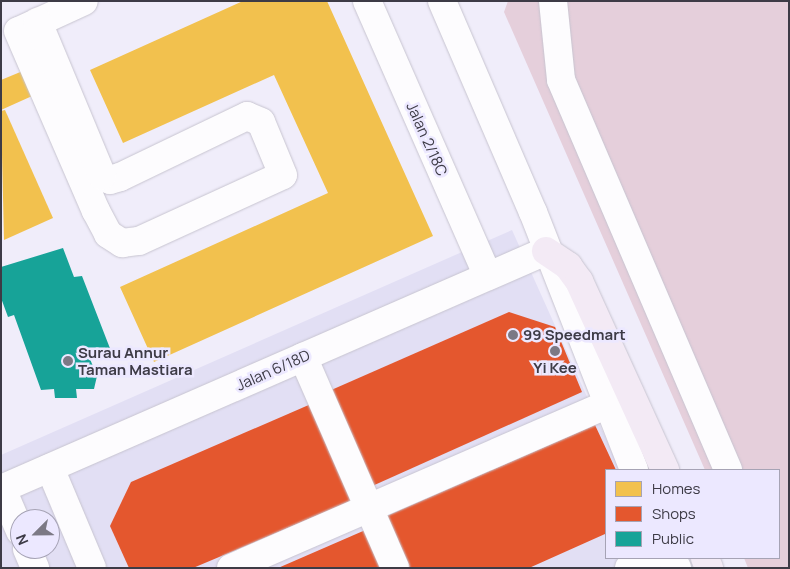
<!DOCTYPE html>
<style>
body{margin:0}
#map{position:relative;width:790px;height:569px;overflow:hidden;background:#f0edfa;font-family:Manrope,sans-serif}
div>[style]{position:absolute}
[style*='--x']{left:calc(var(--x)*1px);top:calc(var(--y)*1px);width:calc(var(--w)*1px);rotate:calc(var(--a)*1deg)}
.built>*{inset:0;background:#e2dff4}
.green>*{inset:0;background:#e5cfdb}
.homes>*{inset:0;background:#f2c14e}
.shops>*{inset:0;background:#e4572e}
.public>*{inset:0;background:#17a398}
.roads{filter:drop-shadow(0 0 1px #c7c4d0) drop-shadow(0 0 1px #c7c4d0)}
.minor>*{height:28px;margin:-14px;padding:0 14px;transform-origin:14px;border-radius:14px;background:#fdfcfe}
.highway>*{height:28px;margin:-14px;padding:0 14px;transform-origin:14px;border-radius:14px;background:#f3eaf5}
.dots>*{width:14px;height:14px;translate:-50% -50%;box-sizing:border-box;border:2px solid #ece8ff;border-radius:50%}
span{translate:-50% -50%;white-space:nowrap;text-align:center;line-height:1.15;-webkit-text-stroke:5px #ece8ff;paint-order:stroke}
.street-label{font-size:15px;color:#3d3b46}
.poi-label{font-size:15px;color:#3d3b46;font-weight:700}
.left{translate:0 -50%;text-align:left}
.frame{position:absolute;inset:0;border:2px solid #3d3b46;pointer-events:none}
.legend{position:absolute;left:605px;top:469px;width:175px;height:90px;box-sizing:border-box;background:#ece8ff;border:1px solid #a6a3b5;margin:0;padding:6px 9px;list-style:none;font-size:15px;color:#3d3b46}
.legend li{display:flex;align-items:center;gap:10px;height:25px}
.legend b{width:25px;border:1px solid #a6a3b5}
.north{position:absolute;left:10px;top:509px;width:50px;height:50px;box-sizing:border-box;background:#ece8ff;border:1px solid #a6a3b5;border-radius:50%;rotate:247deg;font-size:14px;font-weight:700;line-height:20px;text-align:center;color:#3d3b46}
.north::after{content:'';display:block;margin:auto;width:18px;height:22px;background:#7c7985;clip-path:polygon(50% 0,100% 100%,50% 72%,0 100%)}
</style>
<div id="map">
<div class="built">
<i style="clip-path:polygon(evenodd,512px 230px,620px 470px,606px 470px,606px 558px,659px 558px,664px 568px,1px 568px,1px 455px,512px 230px,20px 519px,50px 519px,50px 549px,20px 549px,20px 519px)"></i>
</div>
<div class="green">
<i style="clip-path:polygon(508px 1px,789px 1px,789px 568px,748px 568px,744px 558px,779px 558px,779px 470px,705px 470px,504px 12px)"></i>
</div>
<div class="homes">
<i style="clip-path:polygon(243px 1px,327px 1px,433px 236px,154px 362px,120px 287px,328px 193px,274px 75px,123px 143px,90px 70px)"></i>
<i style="clip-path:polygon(30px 68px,41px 92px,1px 110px,1px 80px)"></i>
<i style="clip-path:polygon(5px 110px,53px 218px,4px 240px,1px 111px)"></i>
</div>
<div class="shops">
<i style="clip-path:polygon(509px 312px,555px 327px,582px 392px,370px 487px,329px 391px)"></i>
<i style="clip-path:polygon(311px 404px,354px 500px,193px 568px,129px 568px,110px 526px,131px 482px)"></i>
<i style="clip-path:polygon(595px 425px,616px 470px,606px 470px,605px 534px,529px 568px,405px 568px,382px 518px)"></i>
<i style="clip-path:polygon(370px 528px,386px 568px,278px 568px)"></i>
</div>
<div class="public">
<i style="clip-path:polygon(63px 248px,74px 277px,82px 276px,111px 351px,90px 359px,97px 376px,94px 389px,76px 389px,77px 398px,55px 398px,54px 389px,41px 390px,14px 315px,8px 317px,1px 298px,1px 267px)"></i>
</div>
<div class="roads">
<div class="minor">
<i style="--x:367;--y:1;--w:300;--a:66.3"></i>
<i style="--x:442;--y:1;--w:230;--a:66.7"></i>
<i style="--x:533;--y:212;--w:277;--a:68.6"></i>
<i style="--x:553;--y:1;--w:79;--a:84.2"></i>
<i style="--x:561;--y:80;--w:424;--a:66.8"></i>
<i style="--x:21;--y:30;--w:69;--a:-24.7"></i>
<i style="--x:18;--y:31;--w:196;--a:66.6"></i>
<i style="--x:96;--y:211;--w:26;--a:62"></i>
<i style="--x:108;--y:234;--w:17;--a:33"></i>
<i style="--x:122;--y:243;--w:17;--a:-7"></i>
<i style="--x:139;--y:241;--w:158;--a:-24.6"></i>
<i style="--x:283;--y:175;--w:57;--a:-112.5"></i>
<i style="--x:261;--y:122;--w:15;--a:-157"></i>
<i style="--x:247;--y:116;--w:141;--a:154.3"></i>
<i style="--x:120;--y:177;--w:10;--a:163"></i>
<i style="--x:110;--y:180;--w:9;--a:-153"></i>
<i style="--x:102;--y:176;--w:167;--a:-112.6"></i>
<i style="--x:303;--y:357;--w:230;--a:66.4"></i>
<i style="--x:50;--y:468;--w:108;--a:67.2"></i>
<i style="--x:1;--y:489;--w:595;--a:-23.59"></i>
<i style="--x:2;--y:489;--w:46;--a:66.8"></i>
<i style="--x:27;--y:549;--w:21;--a:67"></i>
<i style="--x:672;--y:558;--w:11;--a:63"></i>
<i style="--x:231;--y:568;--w:409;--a:-23.5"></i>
<i style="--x:629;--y:568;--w:23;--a:-25"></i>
</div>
<div class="highway">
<i style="--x:546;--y:251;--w:27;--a:34"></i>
<i style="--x:568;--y:266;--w:19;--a:54"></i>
<i style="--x:579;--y:281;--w:208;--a:65.5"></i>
<i style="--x:705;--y:558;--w:11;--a:68"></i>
</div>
</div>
<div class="dots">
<i style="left:513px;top:335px;background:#7c7985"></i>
<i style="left:555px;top:351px;background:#7c7985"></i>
<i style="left:68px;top:361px;background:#7c7985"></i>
</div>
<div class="street-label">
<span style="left:427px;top:139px;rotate:66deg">Jalan 2/18C</span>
<span style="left:273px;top:370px;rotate:-24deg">Jalan 6/18D</span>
</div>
<div class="poi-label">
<span class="left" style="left:523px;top:335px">99 Speedmart</span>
<span class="left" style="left:78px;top:361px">Surau Annur<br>Taman Mastiara</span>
<span style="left:555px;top:368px">Yi Kee</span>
</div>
<div class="frame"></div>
<ul class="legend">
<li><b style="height:14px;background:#f2c14e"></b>Homes</li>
<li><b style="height:14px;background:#e4572e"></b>Shops</li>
<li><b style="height:14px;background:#17a398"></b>Public</li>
</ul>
<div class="north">N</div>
</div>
